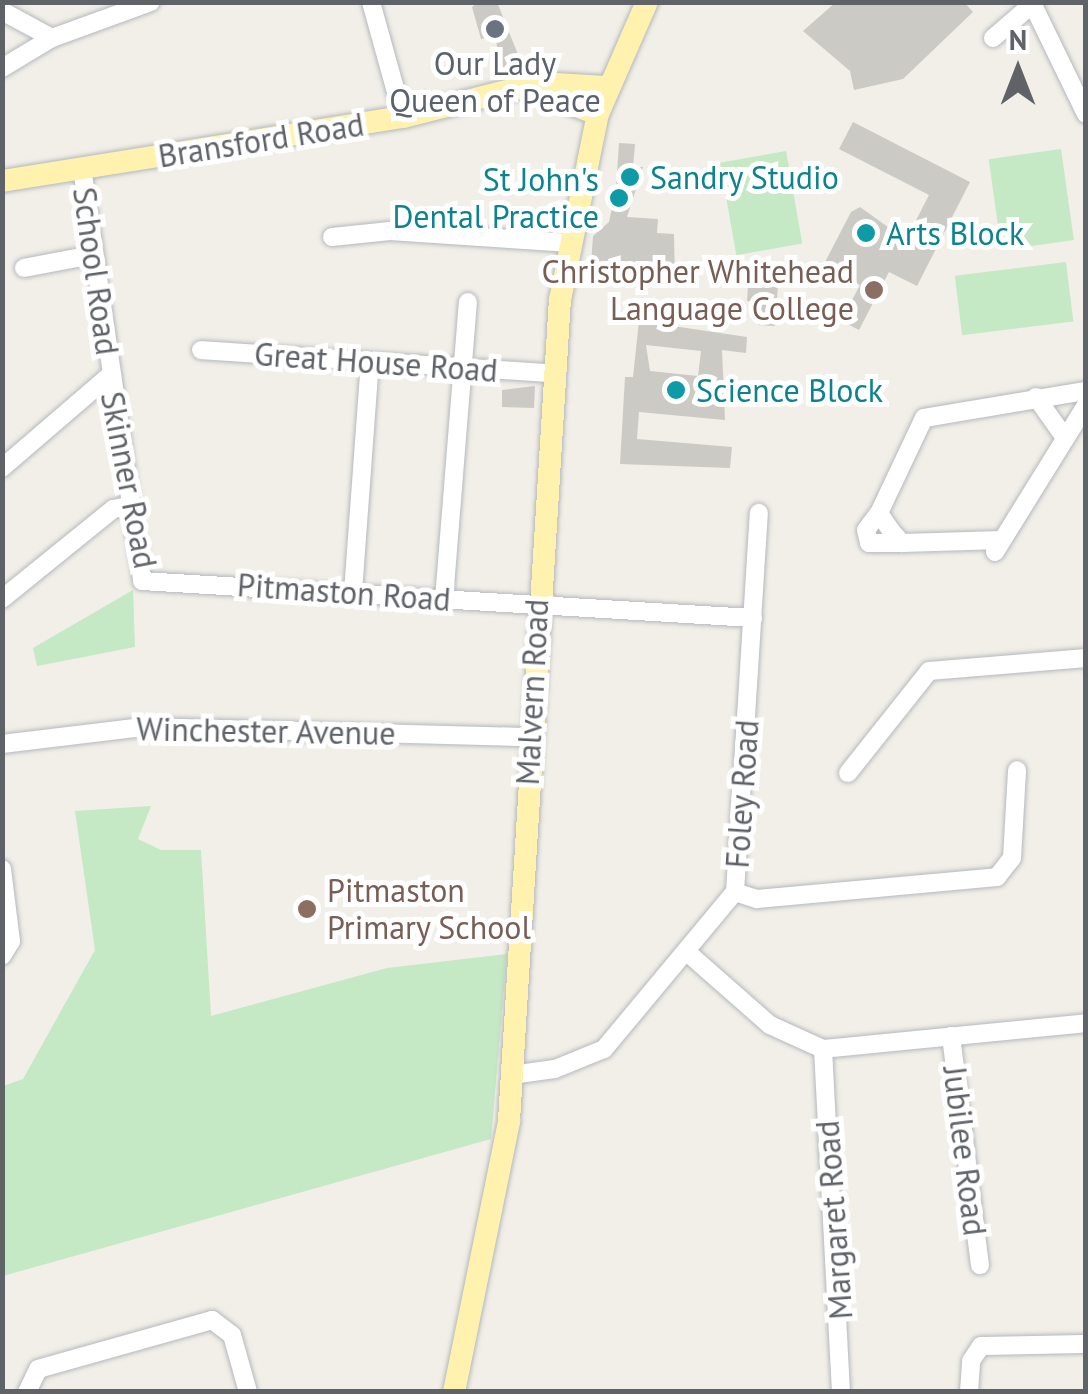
<!DOCTYPE html>
<style>
body{margin:0}
#map{position:relative;width:1088px;height:1394px;overflow:hidden;background:#f1efe8;font-family:"PT Sans",sans-serif}
div>[style]{position:absolute}
[style*='--x']{left:calc(var(--x)*1px);top:calc(var(--y)*1px);width:calc(var(--w)*1px);rotate:calc(var(--a)*1deg)}
.green>*{inset:0;background:#c5e8c5;transform-origin:0 0}
.building>*{inset:0;background:#cccac5}
.roads{filter:drop-shadow(0 0 2px #b5b8bc) drop-shadow(0 0 2px #b5b8bc)}
.minor>*{height:18px;margin:-9px;padding:0 9px;transform-origin:9px;border-radius:9px;background:#fff}
.major>*{height:22px;margin:-11px;padding:0 11px;transform-origin:11px;border-radius:11px;background:#fff2af}
.dots>*{width:28px;height:28px;translate:-50% -50%;box-sizing:border-box;border:5px solid #fff;border-radius:50%}
span{translate:-50% -50%;white-space:nowrap;text-align:center;line-height:1.15;-webkit-text-stroke:10px #fff;paint-order:stroke}
.worship-label{font-size:32px;color:#5b616d}
.street-label{font-size:32px;color:#5f6368}
.culture-label{font-size:32px;color:#0d838f}
.left{translate:0 -50%;text-align:left}
.right{translate:-100% -50%;text-align:right}
.education-label{font-size:32px;color:#785e54}
.frame{position:absolute;inset:0;border:5px solid #5f6368;pointer-events:none}
.north{position:absolute;left:968px;top:20px;width:100px;height:100px;-webkit-text-stroke:8px #fff;paint-order:stroke;rotate:0deg;font-size:28px;font-weight:700;line-height:40px;text-align:center;color:#5f6368}
.north::after{content:'';display:block;margin:auto;width:35px;height:45px;background:#5f6368;clip-path:polygon(50% 0,100% 100%,50% 72%,0 100%)}
</style>
<div id="map">
<div class="green">
<i style="left:1061px;top:149px;width:92px;height:73px;rotate:82deg"></i>
<i style="left:786px;top:151px;width:94px;height:67px;rotate:80deg"></i>
<i style="left:1066px;top:262px;width:60px;height:112px;rotate:83deg"></i>
<i style="clip-path:polygon(133px 590px,135px 647px,37px 666px,33px 648px)"></i>
<i style="clip-path:polygon(151px 806px,138px 839px,161px 850px,201px 850px,211px 1016px,387px 968px,507px 954px,491px 1139px,3px 1276px,3px 1086px,23px 1079px,95px 950px,75px 811px)"></i>
</div>
<div class="building">
<i style="clip-path:polygon(478px 2px,497px 2px,521px 62px,503px 67px,494px 35px,481px 39px,472px 7px)"></i>
<i style="clip-path:polygon(836px 2px,964px 2px,973px 12px,903px 79px,854px 90px,850px 71px,803px 31px)"></i>
<i style="clip-path:polygon(853px 122px,970px 182px,917px 286px,889px 272px,859px 330px,841px 321px,860px 285px,823px 266px,851px 212px,860px 207px,906px 240px,929px 195px,839px 149px)"></i>
<i style="clip-path:polygon(619px 143px,635px 144px,633px 167px,643px 167px,627px 217px,658px 219px,657px 233px,674px 234px,675px 285px,590px 278px,593px 236px,609px 222px,616px 189px)"></i>
<i style="clip-path:polygon(749px 269px,779px 271px,775px 326px,758px 325px,760px 302px,747px 301px)"></i>
<i style="clip-path:polygon(evenodd,639px 321px,747px 337px,746px 353px,722px 350px,725px 420px,639px 412px,637px 439px,732px 447px,730px 468px,620px 464px,625px 377px,633px 377px,639px 321px,646px 345px,701px 351px,698px 376px,650px 371px,646px 345px)"></i>
<i style="clip-path:polygon(535px 386px,534px 408px,502px 407px,502px 390px)"></i>
</div>
<div class="roads">
<div class="minor">
<i style="--x:371;--y:2;--w:119;--a:74.5"></i>
<i style="--x:1033;--y:5;--w:121;--a:64.1"></i>
<i style="--x:2;--y:11;--w:57;--a:28.4"></i>
<i style="--x:993;--y:38;--w:55;--a:-40.6"></i>
<i style="--x:2;--y:68;--w:58;--a:-31"></i>
<i style="--x:52;--y:38;--w:105;--a:-20"></i>
<i style="--x:82;--y:168;--w:417;--a:81.7"></i>
<i style="--x:142;--y:581;--w:612;--a:3.47"></i>
<i style="--x:332;--y:237;--w:58;--a:-5.9"></i>
<i style="--x:390;--y:231;--w:180;--a:3.8"></i>
<i style="--x:24;--y:268;--w:69;--a:-10.8"></i>
<i style="--x:201;--y:350;--w:351;--a:3.8"></i>
<i style="--x:1036;--y:397;--w:50;--a:54.7"></i>
<i style="--x:2;--y:468;--w:143;--a:-40.7"></i>
<i style="--x:879;--y:513;--w:105;--a:-64.7"></i>
<i style="--x:924;--y:418;--w:164;--a:-9.5"></i>
<i style="--x:879;--y:513;--w:23;--a:56"></i>
<i style="--x:892;--y:532;--w:15;--a:48"></i>
<i style="--x:902;--y:543;--w:33;--a:180"></i>
<i style="--x:869;--y:543;--w:13;--a:-103"></i>
<i style="--x:866;--y:530;--w:21;--a:-53"></i>
<i style="--x:902;--y:543;--w:100;--a:-1.7"></i>
<i style="--x:995;--y:552;--w:173;--a:-58.2"></i>
<i style="--x:353;--y:592;--w:230;--a:-85.8"></i>
<i style="--x:2;--y:599;--w:143;--a:-39"></i>
<i style="--x:113;--y:509;--w:20;--a:-11"></i>
<i style="--x:444;--y:599;--w:298;--a:-85.4"></i>
<i style="--x:2;--y:744;--w:142;--a:-6.9"></i>
<i style="--x:143;--y:727;--w:387;--a:1.5"></i>
<i style="--x:848;--y:773;--w:130;--a:-51.5"></i>
<i style="--x:929;--y:671;--w:158;--a:-4.7"></i>
<i style="--x:2;--y:869;--w:73;--a:82.9"></i>
<i style="--x:11;--y:941;--w:17;--a:121"></i>
<i style="--x:735;--y:892;--w:23;--a:18"></i>
<i style="--x:757;--y:899;--w:241;--a:-5.2"></i>
<i style="--x:997;--y:877;--w:24;--a:-52"></i>
<i style="--x:1012;--y:858;--w:88;--a:-86.7"></i>
<i style="--x:688;--y:953;--w:109;--a:41.3"></i>
<i style="--x:770;--y:1025;--w:58;--a:24.4"></i>
<i style="--x:823;--y:1049;--w:264;--a:-5.6"></i>
<i style="--x:951;--y:1036;--w:231;--a:82.8"></i>
<i style="--x:823;--y:1049;--w:343;--a:87"></i>
<i style="--x:511;--y:1075;--w:44;--a:-7.8"></i>
<i style="--x:555;--y:1069;--w:53;--a:-22.2"></i>
<i style="--x:604;--y:1049;--w:204;--a:-50.2"></i>
<i style="--x:735;--y:892;--w:380;--a:-86.4"></i>
<i style="--x:27;--y:1392;--w:25;--a:-64"></i>
<i style="--x:38;--y:1369;--w:181;--a:-15.7"></i>
<i style="--x:212;--y:1320;--w:25;--a:37"></i>
<i style="--x:232;--y:1335;--w:59;--a:74.3"></i>
<i style="--x:969;--y:1392;--w:31;--a:-86"></i>
<i style="--x:971;--y:1361;--w:18;--a:-56"></i>
<i style="--x:981;--y:1346;--w:105;--a:-1.1"></i>
</div>
<div class="major">
<i style="--x:536;--y:91;--w:66;--a:20.4"></i>
<i style="--x:2;--y:181;--w:406;--a:-9.1"></i>
<i style="--x:403;--y:117;--w:139;--a:-14.1"></i>
<i style="--x:538;--y:83;--w:68;--a:3.4"></i>
<i style="--x:454;--y:1392;--w:277;--a:-78.5"></i>
<i style="--x:509;--y:1121;--w:823;--a:-86.45"></i>
<i style="--x:560;--y:300;--w:190;--a:-78.5"></i>
<i style="--x:598;--y:114;--w:122;--a:-66.4"></i>
</div>
</div>
<div class="dots">
<i style="left:495px;top:29px;background:#6b7280"></i>
<i style="left:630px;top:177px;background:#0f9aa8"></i>
<i style="left:619px;top:198px;background:#0f9aa8"></i>
<i style="left:866px;top:233px;background:#0f9aa8"></i>
<i style="left:874px;top:290px;background:#8d6e63"></i>
<i style="left:676px;top:390px;background:#0f9aa8"></i>
<i style="left:307px;top:909px;background:#8d6e63"></i>
</div>
<div class="worship-label">
<span style="left:495px;top:82px">Our Lady<br>Queen of Peace</span>
</div>
<div class="street-label">
<span style="left:261px;top:140px;rotate:-9deg">Bransford Road</span>
<span style="left:96px;top:271px;rotate:82deg">School Road</span>
<span style="left:376px;top:362px;rotate:4deg">Great House Road</span>
<span style="left:129px;top:480px;rotate:79deg">Skinner Road</span>
<span style="left:344px;top:592px;rotate:4deg">Pitmaston Road</span>
<span style="left:532px;top:692px;rotate:-87deg">Malvern Road</span>
<span style="left:266px;top:731px;rotate:1deg">Winchester Avenue</span>
<span style="left:742px;top:794px;rotate:-86deg">Foley Road</span>
<span style="left:965px;top:1151px;rotate:83deg">Jubilee Road</span>
<span style="left:834px;top:1220px;rotate:-94deg">Margaret Road</span>
</div>
<div class="culture-label">
<span class="left" style="left:650px;top:177px">Sandry Studio</span>
<span class="right" style="left:599px;top:198px">St John's<br>Dental Practice</span>
<span class="left" style="left:886px;top:233px">Arts Block</span>
<span class="left" style="left:696px;top:390px">Science Block</span>
</div>
<div class="education-label">
<span class="right" style="left:854px;top:290px">Christopher Whitehead<br>Language College</span>
<span class="left" style="left:327px;top:909px">Pitmaston<br>Primary School</span>
</div>
<div class="frame"></div>
<div class="north">N</div>
</div>
